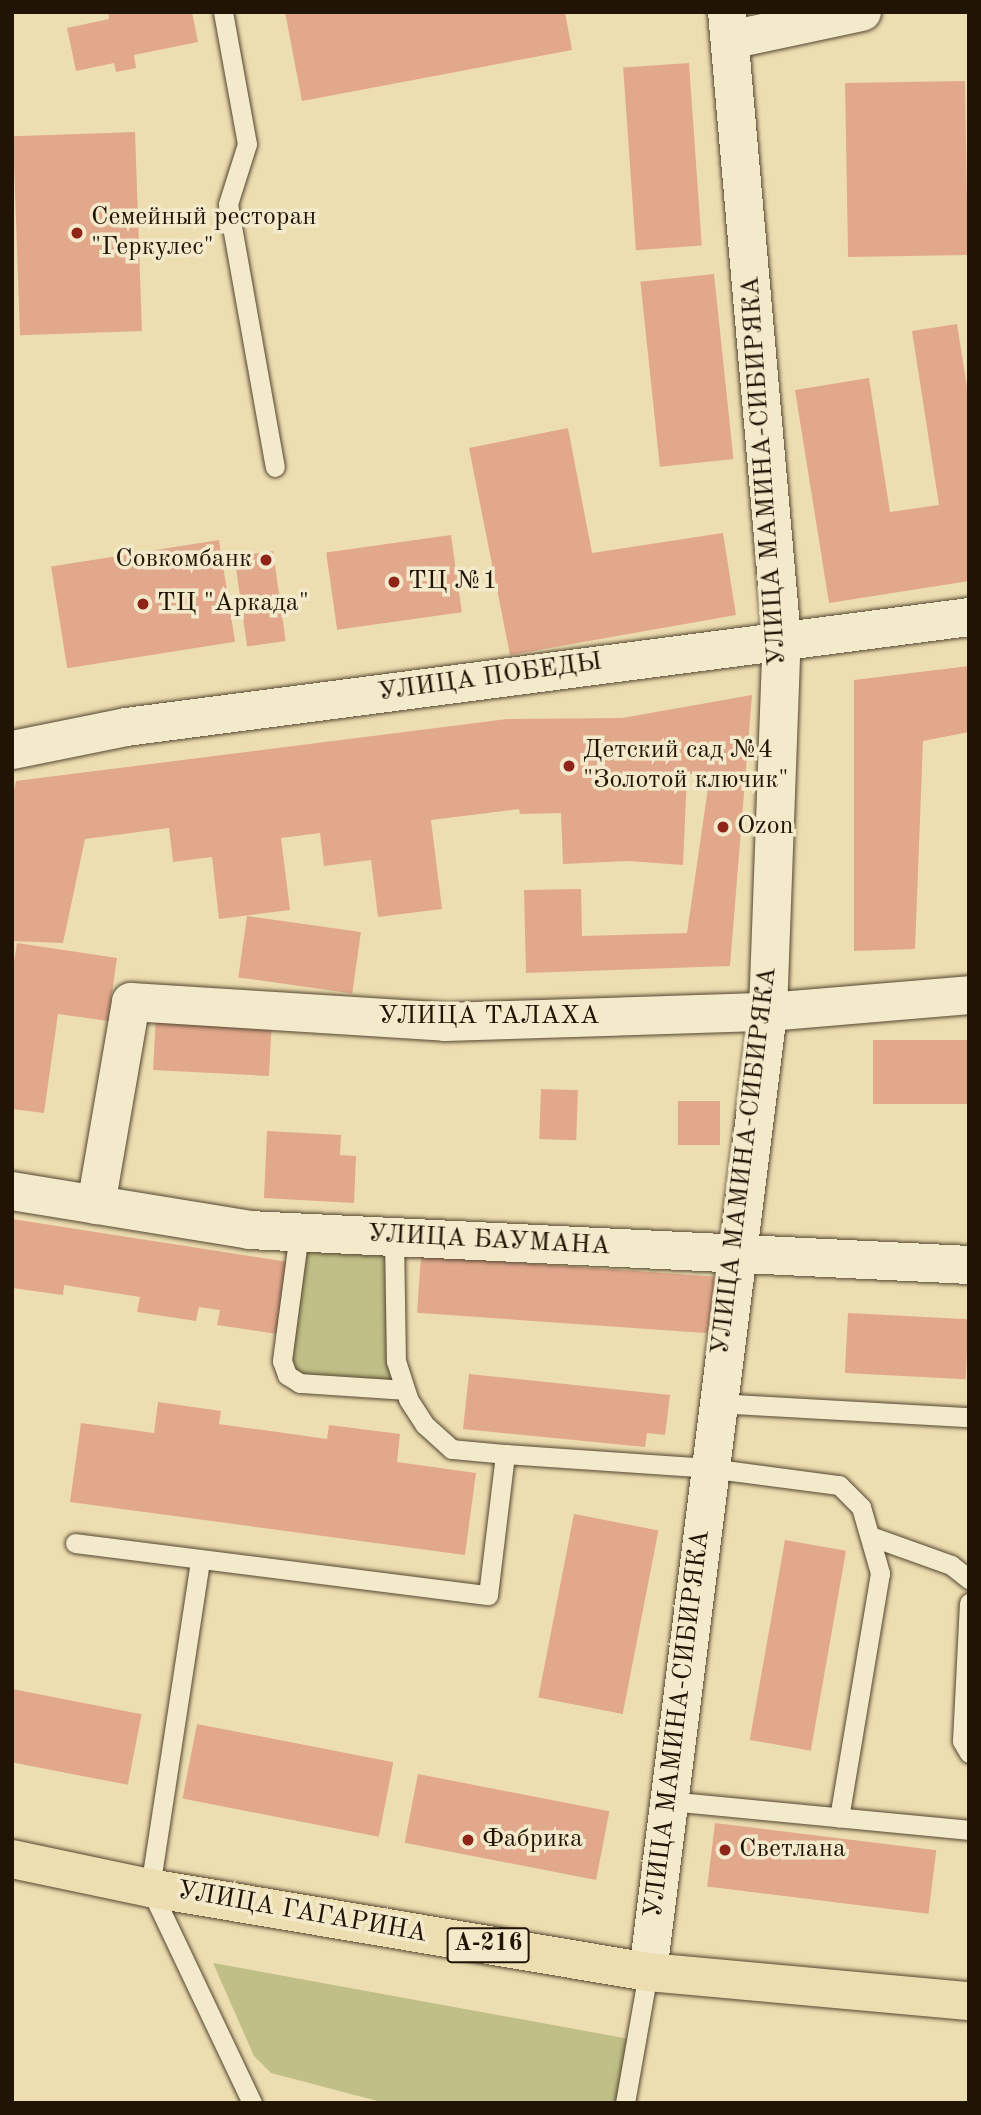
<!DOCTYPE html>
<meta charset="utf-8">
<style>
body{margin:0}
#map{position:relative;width:981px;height:2115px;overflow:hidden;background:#eddeb1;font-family:"Old Standard TT",serif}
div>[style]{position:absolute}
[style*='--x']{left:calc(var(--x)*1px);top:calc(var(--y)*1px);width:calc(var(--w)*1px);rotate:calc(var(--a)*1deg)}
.green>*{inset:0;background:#c0bf87}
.building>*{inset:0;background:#e2a88c;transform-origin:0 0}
.roads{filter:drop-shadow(0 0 2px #544630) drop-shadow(0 0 2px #544630)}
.lane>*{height:19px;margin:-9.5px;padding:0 9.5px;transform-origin:9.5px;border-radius:9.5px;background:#f3eacc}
.street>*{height:38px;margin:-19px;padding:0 19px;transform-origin:19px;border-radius:19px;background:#f3eacc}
.primary>*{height:38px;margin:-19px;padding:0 19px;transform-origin:19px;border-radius:19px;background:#eddeb1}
.dots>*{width:19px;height:19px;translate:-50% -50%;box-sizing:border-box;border:4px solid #f3eacc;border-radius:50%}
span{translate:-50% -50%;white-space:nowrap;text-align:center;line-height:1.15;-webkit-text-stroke:7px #f3eacc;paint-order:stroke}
.shield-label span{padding:2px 5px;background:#f3eacc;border:2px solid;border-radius:5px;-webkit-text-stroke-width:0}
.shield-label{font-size:24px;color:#211405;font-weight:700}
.poi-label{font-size:26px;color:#211405}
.left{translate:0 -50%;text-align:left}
.right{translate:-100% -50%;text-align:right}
.street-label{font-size:26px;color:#211405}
.frame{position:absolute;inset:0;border:14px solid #211405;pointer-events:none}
</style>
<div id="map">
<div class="green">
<i style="clip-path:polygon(299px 1233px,394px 1237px,405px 1390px,287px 1375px)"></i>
<i style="clip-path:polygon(213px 1963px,635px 2040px,625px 2103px,385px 2103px,271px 2073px,254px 2056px)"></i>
</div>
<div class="building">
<i style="clip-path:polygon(108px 12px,192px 12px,198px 42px,134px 55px,136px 68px,116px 72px,114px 63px,76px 71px,67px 28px,109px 19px)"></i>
<i style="clip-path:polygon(285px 12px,565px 12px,572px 50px,302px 101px)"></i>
<i style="left:689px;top:63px;width:183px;height:66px;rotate:86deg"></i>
<i style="left:965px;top:81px;width:174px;height:120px;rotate:89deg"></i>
<i style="left:135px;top:132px;width:199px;height:122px;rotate:88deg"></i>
<i style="left:714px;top:274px;width:186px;height:74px;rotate:84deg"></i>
<i style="clip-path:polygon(957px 324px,969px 400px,969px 581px,829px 603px,795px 390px,869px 378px,890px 512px,939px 505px,912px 331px)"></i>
<i style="clip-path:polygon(568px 428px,592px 553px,723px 533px,736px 615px,510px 655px,469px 448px)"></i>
<i style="left:451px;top:535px;width:78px;height:126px;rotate:82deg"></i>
<i style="left:219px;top:540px;width:103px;height:170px;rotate:81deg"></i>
<i style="left:273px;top:551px;width:91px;height:39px;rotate:82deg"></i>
<i style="clip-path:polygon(969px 666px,969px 732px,923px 741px,915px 949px,854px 951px,854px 680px)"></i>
<i style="clip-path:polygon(752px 695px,730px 966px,526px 973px,524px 890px,581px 889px,582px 936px,687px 933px,710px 774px,687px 774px,683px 865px,628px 861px,563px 864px,561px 813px,520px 814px,519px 809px,431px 820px,442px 909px,378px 917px,371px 860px,324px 866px,320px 833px,281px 838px,290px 910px,219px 919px,212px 857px,173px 862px,169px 828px,85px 839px,63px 943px,12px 941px,12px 799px,16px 781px,507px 719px,622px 718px)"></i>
<i style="left:247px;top:916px;width:115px;height:62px;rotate:8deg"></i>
<i style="clip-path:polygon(17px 943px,117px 958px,108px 1021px,58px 1014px,44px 1113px,12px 1109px,12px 974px)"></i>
<i style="left:156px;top:1015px;width:116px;height:55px;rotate:3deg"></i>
<i style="left:969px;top:1040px;width:64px;height:96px;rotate:90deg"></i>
<i style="left:541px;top:1089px;width:37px;height:50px;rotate:2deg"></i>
<i style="left:678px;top:1101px;width:42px;height:44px"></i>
<i style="clip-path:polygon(267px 1131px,341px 1135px,340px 1155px,356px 1156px,354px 1203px,264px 1198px)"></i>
<i style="clip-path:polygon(12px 1219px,288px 1262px,277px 1334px,217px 1325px,220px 1310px,199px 1307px,196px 1321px,137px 1312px,140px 1297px,64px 1285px,63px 1295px,12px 1288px)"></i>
<i style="left:421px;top:1256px;width:296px;height:57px;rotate:4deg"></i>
<i style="left:848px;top:1313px;width:121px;height:60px;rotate:3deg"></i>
<i style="clip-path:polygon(469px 1374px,670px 1395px,665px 1435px,647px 1433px,645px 1447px,463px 1429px)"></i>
<i style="clip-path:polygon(158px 1402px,221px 1411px,219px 1424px,327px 1439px,329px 1425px,400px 1434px,397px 1462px,476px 1473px,465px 1555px,70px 1502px,81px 1423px,154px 1433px)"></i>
<i style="left:574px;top:1514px;width:86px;height:187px;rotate:11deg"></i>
<i style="left:785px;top:1540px;width:62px;height:203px;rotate:10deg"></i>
<i style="left:12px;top:1689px;width:132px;height:72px;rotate:11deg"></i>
<i style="left:197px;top:1724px;width:200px;height:76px;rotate:11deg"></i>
<i style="left:418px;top:1774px;width:195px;height:70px;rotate:11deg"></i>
<i style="left:715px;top:1823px;width:223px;height:64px;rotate:7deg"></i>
</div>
<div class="roads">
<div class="lane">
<i style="--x:223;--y:12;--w:134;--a:79.7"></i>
<i style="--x:247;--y:144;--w:63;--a:107.6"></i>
<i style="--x:228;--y:204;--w:267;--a:79.9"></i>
<i style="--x:299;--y:1233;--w:129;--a:97.6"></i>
<i style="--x:282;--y:1361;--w:15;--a:70"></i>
<i style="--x:287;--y:1375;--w:15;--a:32"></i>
<i style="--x:300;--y:1383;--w:105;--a:3.8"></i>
<i style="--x:394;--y:1237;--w:124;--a:89.1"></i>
<i style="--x:396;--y:1361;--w:40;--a:72"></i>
<i style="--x:408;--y:1399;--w:31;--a:57"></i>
<i style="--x:425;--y:1425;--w:36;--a:42"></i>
<i style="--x:452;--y:1449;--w:53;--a:5.4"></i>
<i style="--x:716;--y:1403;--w:253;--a:3.2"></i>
<i style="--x:873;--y:1537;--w:83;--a:19.7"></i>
<i style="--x:951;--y:1565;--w:23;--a:38"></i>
<i style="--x:75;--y:1543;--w:416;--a:7.2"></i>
<i style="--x:488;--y:1595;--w:142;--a:-83.1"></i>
<i style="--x:505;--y:1454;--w:204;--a:3.9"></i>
<i style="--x:709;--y:1468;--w:131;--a:7.5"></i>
<i style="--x:839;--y:1485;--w:31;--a:45"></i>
<i style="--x:861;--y:1507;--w:69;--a:73.9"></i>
<i style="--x:880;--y:1573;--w:248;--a:99.5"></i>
<i style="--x:200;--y:1561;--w:331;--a:98.7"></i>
<i style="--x:150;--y:1888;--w:238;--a:64.6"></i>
<i style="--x:969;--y:1603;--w:138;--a:92.9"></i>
<i style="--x:962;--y:1741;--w:14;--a:60"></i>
<i style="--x:669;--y:1801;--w:301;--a:5.5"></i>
<i style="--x:625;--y:2103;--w:133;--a:-80"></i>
</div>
<div class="street">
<i style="--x:730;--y:40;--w:135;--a:-12"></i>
<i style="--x:12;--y:750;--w:116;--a:-11.4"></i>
<i style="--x:126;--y:727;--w:850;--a:-7.43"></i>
<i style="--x:12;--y:1191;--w:240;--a:9.3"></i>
<i style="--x:249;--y:1230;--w:721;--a:2.78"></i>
<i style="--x:96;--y:1205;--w:206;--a:-80.2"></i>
<i style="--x:131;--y:1002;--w:315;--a:3.6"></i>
<i style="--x:445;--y:1022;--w:323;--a:-1.8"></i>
<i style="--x:768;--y:1012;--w:202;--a:-4.8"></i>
<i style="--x:648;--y:1972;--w:967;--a:-82.87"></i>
<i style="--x:768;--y:1012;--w:373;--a:-87.9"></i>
<i style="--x:782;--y:639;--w:629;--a:-95.01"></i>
</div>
<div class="primary">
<i style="--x:12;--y:1859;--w:141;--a:11.9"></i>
<i style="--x:150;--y:1888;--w:505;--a:9.57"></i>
<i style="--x:648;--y:1972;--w:322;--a:5.2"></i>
</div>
</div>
<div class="dots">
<i style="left:77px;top:233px;background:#8f2418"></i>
<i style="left:266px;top:560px;background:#8f2418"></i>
<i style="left:394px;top:582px;background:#8f2418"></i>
<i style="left:143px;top:604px;background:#8f2418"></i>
<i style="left:569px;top:766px;background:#8f2418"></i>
<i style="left:723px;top:827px;background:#8f2418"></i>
<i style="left:468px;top:1840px;background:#8f2418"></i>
<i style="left:725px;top:1850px;background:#8f2418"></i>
</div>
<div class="shield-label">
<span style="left:488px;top:1945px">А-216</span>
</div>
<div class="poi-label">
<span class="left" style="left:91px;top:233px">Семейный ресторан<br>"Геркулес"</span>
<span class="right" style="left:252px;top:560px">Совкомбанк</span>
<span class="left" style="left:408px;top:582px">ТЦ №1</span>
<span class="left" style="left:157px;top:604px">ТЦ "Аркада"</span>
<span class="left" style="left:583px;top:766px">Детский сад №4<br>"Золотой ключик"</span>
<span class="left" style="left:737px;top:827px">Ozon</span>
<span class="left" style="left:482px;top:1840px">Фабрика</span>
<span class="left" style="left:739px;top:1850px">Светлана</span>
</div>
<div class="street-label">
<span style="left:765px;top:471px;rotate:-94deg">УЛИЦА МАМИНА-СИБИРЯКА</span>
<span style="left:490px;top:678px;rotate:-8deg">УЛИЦА ПОБЕДЫ</span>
<span style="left:489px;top:1017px">УЛИЦА ТАЛАХА</span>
<span style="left:745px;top:1161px;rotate:-83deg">УЛИЦА МАМИНА-СИБИРЯКА</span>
<span style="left:489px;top:1241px;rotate:3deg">УЛИЦА БАУМАНА</span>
<span style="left:678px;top:1724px;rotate:-83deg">УЛИЦА МАМИНА-СИБИРЯКА</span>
<span style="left:302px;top:1913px;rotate:10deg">УЛИЦА ГАГАРИНА</span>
</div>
<div class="frame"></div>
</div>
